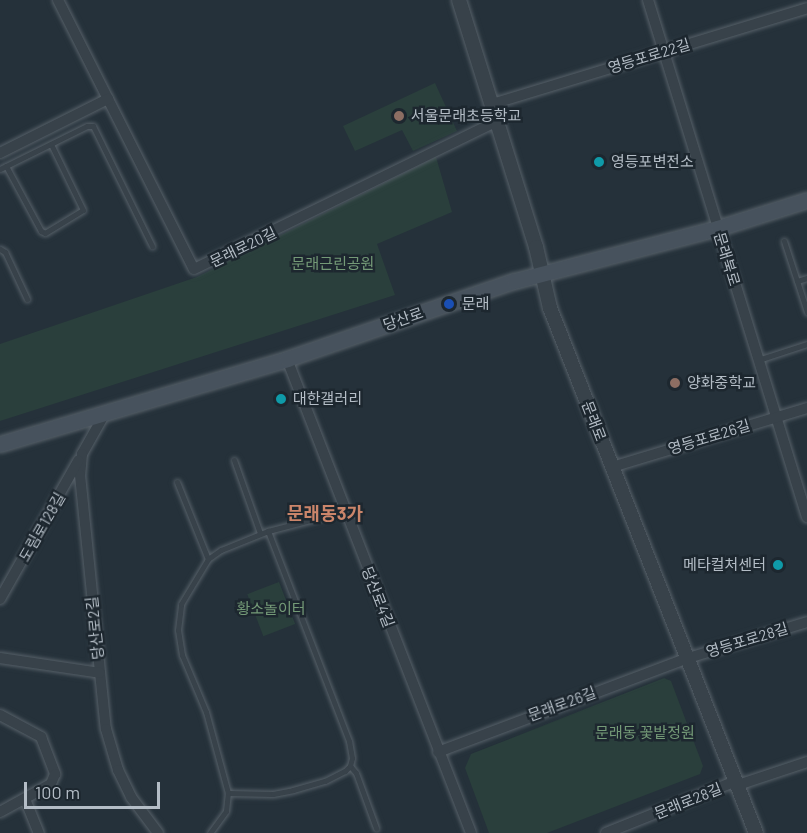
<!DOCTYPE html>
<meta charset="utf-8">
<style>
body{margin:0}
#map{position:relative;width:807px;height:833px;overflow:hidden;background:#25313a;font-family:Barlow,"Noto Sans KR",sans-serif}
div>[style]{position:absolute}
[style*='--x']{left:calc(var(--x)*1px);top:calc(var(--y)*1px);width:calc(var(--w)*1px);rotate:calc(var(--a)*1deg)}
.green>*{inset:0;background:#2a3f3c;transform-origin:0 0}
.roads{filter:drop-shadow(0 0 2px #566068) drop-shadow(0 0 2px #566068)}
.service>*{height:5px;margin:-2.5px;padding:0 2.5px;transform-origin:2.5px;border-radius:2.5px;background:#38424a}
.minor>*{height:10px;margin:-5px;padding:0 5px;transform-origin:5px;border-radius:5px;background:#38424a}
.tertiary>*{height:14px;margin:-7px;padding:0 7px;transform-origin:7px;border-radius:7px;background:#38424a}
.secondary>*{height:15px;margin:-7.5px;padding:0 7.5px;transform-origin:7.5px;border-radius:7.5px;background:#47525d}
.dots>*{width:16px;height:16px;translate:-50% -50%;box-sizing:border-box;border:3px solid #1d272f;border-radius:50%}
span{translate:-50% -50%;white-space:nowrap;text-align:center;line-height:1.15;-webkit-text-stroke:5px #1d272f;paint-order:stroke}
.street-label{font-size:15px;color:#b4bdc6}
.poi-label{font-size:15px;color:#b4bdc6}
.left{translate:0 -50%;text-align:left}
.right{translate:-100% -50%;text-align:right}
.park-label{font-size:15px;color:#749a77}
.quarter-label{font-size:18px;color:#cb856a;font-weight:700}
.scale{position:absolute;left:24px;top:782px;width:136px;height:27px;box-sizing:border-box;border:3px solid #b4bdc6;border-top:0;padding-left:8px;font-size:18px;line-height:21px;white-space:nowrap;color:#b4bdc6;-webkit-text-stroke:4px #1d272f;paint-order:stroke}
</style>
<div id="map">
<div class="green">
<i style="clip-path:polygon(435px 83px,457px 131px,413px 151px,402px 130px,355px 151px,343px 126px)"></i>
<i style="clip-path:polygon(436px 157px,452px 212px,377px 244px,395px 295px,0 421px,0 344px,197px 277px)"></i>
<i style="left:279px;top:582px;width:45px;height:34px;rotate:69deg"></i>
<i style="clip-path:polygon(664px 678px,671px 681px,703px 766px,700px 774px,547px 833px,489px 833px,465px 768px,471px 754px)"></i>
</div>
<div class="roads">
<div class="service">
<i style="--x:6;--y:166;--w:74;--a:61.7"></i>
<i style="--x:41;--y:231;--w:4;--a:27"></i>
<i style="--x:45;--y:233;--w:44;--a:-31.2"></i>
<i style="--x:83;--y:210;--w:73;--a:-115.9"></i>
<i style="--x:0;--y:169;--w:97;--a:-26.3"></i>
<i style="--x:87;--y:126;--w:6;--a:0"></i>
<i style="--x:93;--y:126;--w:134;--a:63.8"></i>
<i style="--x:784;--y:241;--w:42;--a:72"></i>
<i style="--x:0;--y:249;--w:6;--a:31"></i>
<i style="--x:5;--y:252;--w:52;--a:64.9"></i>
<i style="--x:807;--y:278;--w:10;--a:163"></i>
<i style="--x:797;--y:281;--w:33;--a:72"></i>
<i style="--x:758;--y:360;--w:52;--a:-18.1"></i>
<i style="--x:234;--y:460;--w:77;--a:70.4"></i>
<i style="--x:177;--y:482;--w:83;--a:68.1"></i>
<i style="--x:350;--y:766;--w:9;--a:49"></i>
<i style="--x:356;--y:773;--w:59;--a:70"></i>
<i style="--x:228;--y:793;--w:45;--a:1.3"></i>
<i style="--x:273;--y:794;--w:20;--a:-11"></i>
<i style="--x:293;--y:790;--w:33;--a:-16"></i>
<i style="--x:325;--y:781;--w:22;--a:-27"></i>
<i style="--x:345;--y:771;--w:7;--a:-45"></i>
<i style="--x:350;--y:766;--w:8;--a:-76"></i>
<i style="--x:352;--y:758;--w:17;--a:-100"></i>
<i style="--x:349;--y:741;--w:225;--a:-111.1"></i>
<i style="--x:210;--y:833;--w:27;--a:-54"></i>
<i style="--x:226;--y:811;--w:18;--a:-84"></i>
<i style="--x:228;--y:793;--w:84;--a:-105.2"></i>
<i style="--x:206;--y:712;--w:62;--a:-112.8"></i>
<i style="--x:182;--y:655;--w:25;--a:-99"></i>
<i style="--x:178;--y:630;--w:26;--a:-83"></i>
<i style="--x:181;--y:604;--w:52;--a:-59"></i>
<i style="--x:208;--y:559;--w:16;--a:-35"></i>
<i style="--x:221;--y:550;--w:51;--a:-22"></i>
<i style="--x:268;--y:531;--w:80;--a:-14.6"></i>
</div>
<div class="minor">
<i style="--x:58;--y:0;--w:301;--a:63.2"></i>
<i style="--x:194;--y:269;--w:337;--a:-26"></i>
<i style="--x:648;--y:0;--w:541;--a:72.91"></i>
<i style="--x:492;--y:104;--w:329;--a:-16.9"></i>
<i style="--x:0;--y:153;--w:121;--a:-26.6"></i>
<i style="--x:287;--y:359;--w:508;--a:68.78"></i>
<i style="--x:104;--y:415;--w:45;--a:119.4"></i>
<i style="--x:82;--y:454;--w:21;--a:95"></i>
<i style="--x:80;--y:475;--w:255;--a:84.2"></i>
<i style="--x:106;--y:729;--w:43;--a:73.7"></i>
<i style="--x:118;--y:770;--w:30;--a:64"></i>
<i style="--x:131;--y:797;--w:45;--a:53.1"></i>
<i style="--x:612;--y:467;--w:204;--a:-16.8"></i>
<i style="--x:0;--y:599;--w:159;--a:-60.5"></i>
<i style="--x:0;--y:658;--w:101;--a:8.5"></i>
<i style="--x:0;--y:715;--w:47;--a:28.2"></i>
<i style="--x:41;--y:737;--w:40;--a:69"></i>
<i style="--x:55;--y:774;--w:11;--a:112"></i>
<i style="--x:51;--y:784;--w:58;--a:151.2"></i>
<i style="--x:438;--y:752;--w:267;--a:-20.6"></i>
<i style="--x:688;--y:658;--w:124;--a:-16.8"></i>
<i style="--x:738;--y:785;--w:73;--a:-18.4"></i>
<i style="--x:25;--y:799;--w:37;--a:68"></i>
<i style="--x:606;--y:833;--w:140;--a:-21.8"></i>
</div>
<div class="tertiary">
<i style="--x:459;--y:0;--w:259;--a:72.7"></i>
<i style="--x:536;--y:247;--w:63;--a:77.1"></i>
<i style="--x:550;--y:308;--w:564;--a:68.58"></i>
</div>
<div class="secondary">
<i style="--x:0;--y:444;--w:299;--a:-16.5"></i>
<i style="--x:287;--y:359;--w:240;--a:-19"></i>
<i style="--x:514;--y:281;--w:211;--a:-14.6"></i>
<i style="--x:718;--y:228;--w:93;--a:-17.5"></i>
</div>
</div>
<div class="dots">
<i style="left:399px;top:116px;background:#8d6e63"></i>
<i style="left:599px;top:162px;background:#0f9aa8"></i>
<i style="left:449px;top:304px;background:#1a4fb4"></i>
<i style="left:675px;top:383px;background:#8d6e63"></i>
<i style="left:281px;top:399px;background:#0f9aa8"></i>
<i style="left:778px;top:565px;background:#0f9aa8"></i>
</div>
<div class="street-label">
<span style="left:649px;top:56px;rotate:-17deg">영등포로22길</span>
<span style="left:243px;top:247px;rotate:-26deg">문래로20길</span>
<span style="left:727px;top:259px;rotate:73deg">문래북로</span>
<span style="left:403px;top:319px;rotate:-19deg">당산로</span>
<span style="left:594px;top:421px;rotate:69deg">문래로</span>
<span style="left:709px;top:437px;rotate:-17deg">영등포로26길</span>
<span style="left:42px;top:527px;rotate:-60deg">도림로128길</span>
<span style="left:378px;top:597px;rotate:69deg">당산로4길</span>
<span style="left:95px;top:628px;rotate:-96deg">당산로2길</span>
<span style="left:747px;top:640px;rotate:-17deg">영등포로28길</span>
<span style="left:562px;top:704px;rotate:-20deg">문래로26길</span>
<span style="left:688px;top:801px;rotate:-22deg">문래로28길</span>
</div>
<div class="poi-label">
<span class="left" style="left:411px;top:116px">서울문래초등학교</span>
<span class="left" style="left:611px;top:162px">영등포변전소</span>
<span class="left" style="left:462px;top:304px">문래</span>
<span class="left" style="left:687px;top:383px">양화중학교</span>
<span class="left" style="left:293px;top:399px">대한갤러리</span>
<span class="right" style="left:766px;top:565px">메타컬처센터</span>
</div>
<div class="park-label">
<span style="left:333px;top:264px">문래근린공원</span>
<span style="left:271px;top:609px">황소놀이터</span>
<span style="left:645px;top:733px">문래동 꽃밭정원</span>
</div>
<div class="quarter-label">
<span style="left:325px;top:513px">문래동3가</span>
</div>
<div class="scale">100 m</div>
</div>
